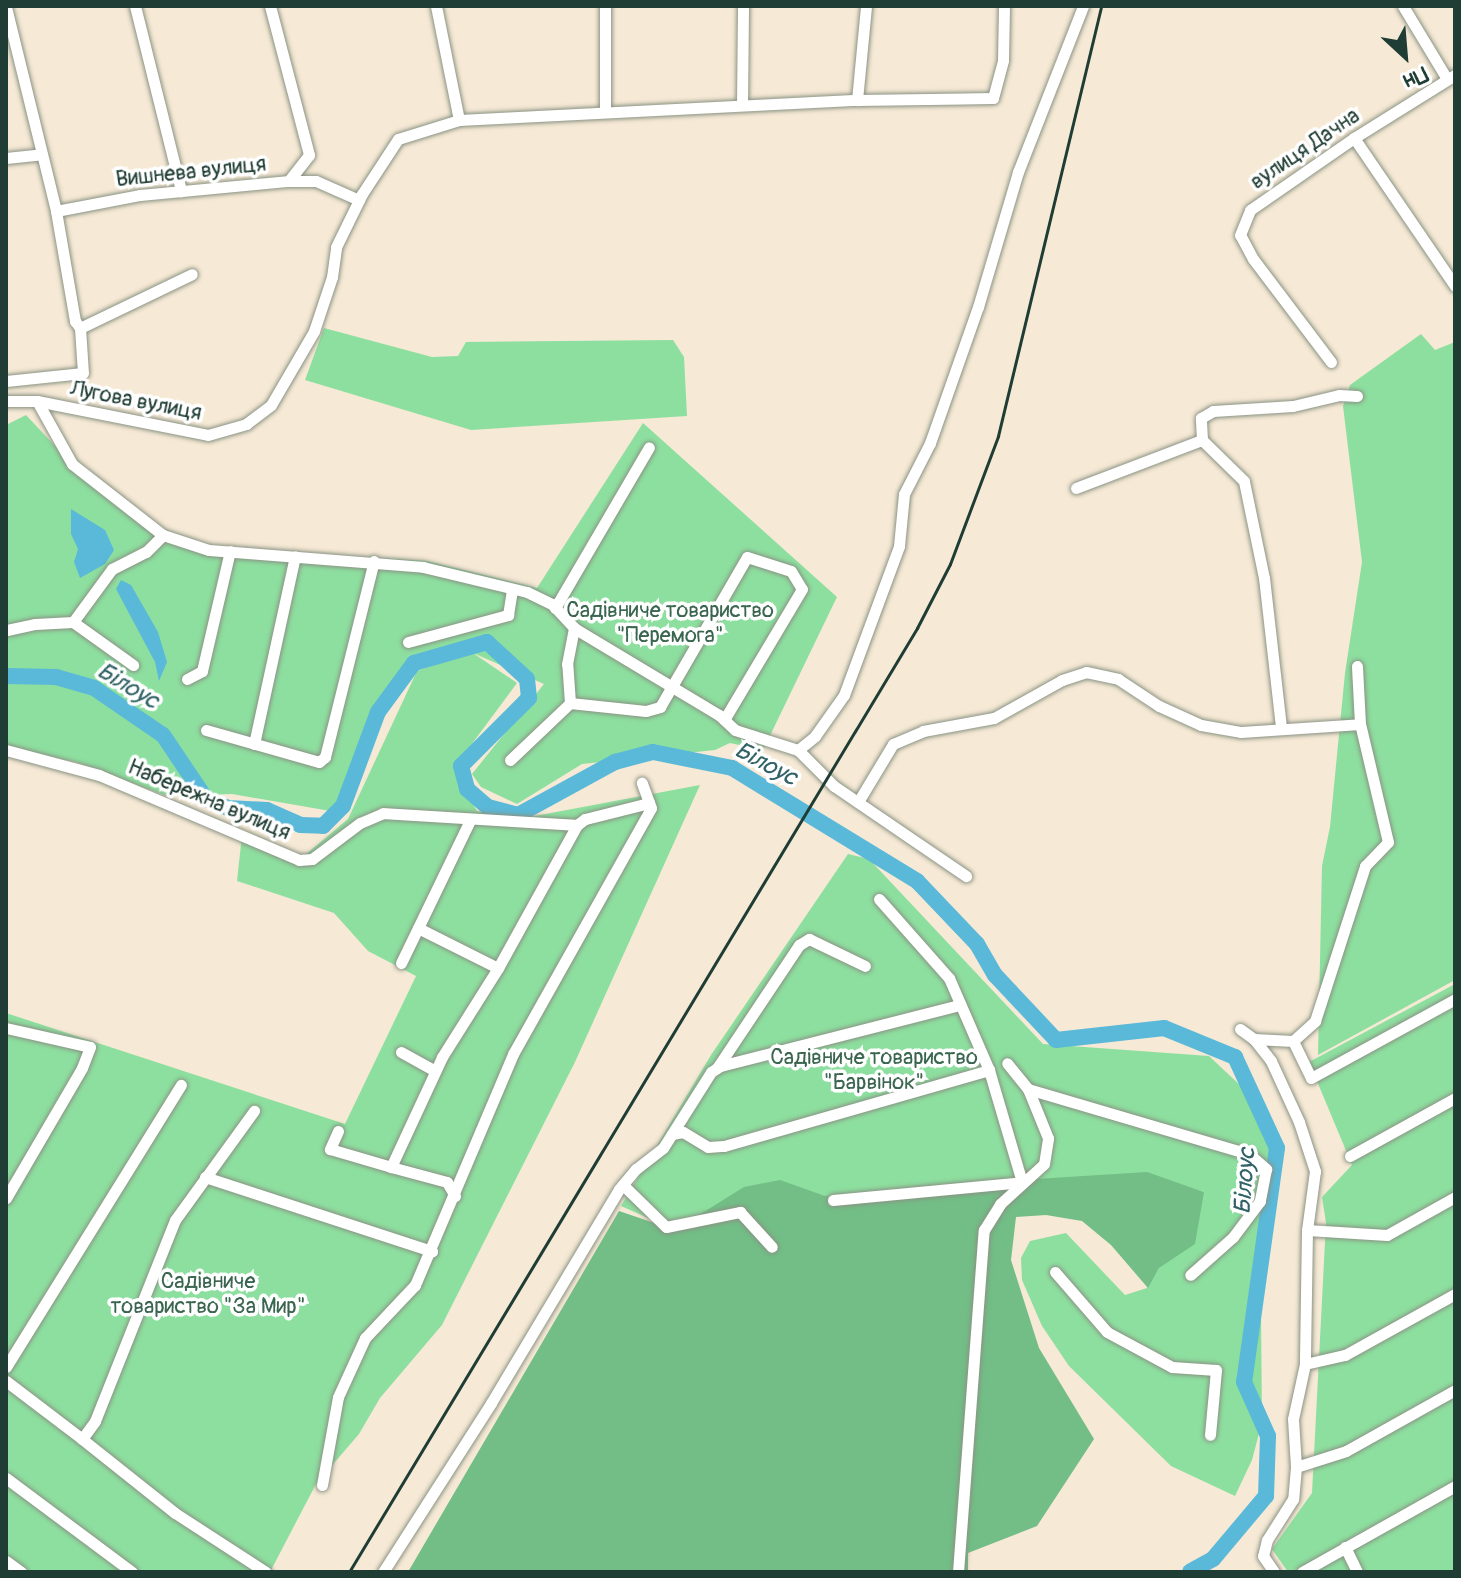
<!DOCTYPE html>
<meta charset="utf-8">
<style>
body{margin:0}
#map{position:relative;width:1461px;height:1578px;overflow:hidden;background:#f6e9d5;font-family:Pangolin,sans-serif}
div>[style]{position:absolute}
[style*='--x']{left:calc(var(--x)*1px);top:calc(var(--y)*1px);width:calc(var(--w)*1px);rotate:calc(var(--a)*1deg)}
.green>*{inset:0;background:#8ddf9f}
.forest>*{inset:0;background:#72be86}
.water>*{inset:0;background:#5ab8d8}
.river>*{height:16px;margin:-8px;padding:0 8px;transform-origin:8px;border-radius:8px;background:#5ab8d8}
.roads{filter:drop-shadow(0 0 2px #8a9384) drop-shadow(0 0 2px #8a9384)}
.minor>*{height:11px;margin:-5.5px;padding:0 5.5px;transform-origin:5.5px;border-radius:5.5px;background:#fff}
.rail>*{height:3px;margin:-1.5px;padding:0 1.5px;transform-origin:1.5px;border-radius:1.5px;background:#1f3d34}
span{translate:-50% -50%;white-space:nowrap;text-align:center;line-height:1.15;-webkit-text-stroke:7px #fff;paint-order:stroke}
.street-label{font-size:22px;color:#1f3d34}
.park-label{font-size:22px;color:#3a664f}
.water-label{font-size:24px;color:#316265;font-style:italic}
.frame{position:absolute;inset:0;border:8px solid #1f3d34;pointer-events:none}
.north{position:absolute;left:1365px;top:16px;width:80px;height:80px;-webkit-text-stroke:6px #fff;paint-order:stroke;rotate:154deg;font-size:22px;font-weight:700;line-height:32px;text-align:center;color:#1f3d34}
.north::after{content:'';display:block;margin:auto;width:28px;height:36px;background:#1f3d34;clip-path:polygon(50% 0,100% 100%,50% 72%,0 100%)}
</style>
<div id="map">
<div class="green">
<i style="clip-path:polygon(324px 328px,432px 357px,458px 356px,466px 342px,673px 340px,684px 357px,687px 416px,471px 430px,305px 380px)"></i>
<i style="clip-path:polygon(1421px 334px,1435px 350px,1455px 342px,1455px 980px,1318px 1055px,1322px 866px,1330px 827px,1345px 673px,1362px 562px,1343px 406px,1350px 385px)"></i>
<i style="clip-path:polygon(26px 415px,72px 464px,184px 546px,427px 561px,537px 588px,643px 423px,837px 597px,763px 750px,730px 743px,715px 750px,582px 764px,517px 804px,481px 787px,472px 774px,544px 684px,473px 653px,517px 683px,454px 768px,477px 811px,519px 819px,700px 785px,575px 1062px,442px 1325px,380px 1398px,359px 1434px,316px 1484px,270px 1572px,6px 1572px,6px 1013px,345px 1124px,416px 976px,368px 951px,334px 913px,237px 881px,242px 835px,299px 860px,348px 819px,417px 671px,472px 652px,458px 646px,421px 657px,398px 674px,336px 812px,232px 794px,167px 796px,76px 762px,6px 748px,6px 425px)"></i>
<i style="clip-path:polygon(848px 854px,869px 859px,1043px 1044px,1209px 1056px,1259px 1103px,1274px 1150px,1260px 1201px,1262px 1422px,1252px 1460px,1235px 1496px,1171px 1466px,1069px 1366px,1042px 1326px,1022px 1280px,1021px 1258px,1030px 1241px,1066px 1233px,1125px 1295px,1147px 1288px,1204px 1192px,1147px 1173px,675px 1230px,621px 1206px,711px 1055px)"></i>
<i style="clip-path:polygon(1455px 984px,1455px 1572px,1288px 1572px,1272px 1549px,1312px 1493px,1326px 1223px,1322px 1197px,1352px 1165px,1309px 1062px)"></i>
</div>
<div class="forest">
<i style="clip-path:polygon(1147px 1172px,1204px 1192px,1195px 1244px,1159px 1268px,1148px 1288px,1111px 1245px,1082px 1221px,1046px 1215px,1016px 1217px,1011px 1260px,1039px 1348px,1094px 1439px,1037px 1526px,968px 1553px,968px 1572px,408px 1572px,619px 1211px,675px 1230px,744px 1187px,780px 1180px,825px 1196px,923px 1186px)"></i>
</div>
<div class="water">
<i style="clip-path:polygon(71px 509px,105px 530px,114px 550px,105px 564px,80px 578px,74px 562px,78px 549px,71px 534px)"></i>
<i style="clip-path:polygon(121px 580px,131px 585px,158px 632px,167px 662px,159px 681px,155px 662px,116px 589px)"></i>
</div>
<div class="river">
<i style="--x:6;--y:676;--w:50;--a:1.1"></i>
<i style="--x:56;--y:677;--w:40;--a:16"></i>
<i style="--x:94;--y:688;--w:83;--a:34.3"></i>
<i style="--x:163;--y:735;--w:77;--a:56.1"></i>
<i style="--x:206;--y:799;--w:24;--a:22"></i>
<i style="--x:228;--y:808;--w:39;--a:3"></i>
<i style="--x:267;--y:810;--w:36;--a:24"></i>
<i style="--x:300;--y:825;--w:23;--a:2"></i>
<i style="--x:323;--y:826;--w:28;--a:-45"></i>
<i style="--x:343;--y:806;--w:100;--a:-69.6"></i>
<i style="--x:378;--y:712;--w:61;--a:-53.7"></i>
<i style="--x:414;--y:663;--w:76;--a:-16"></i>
<i style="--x:487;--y:642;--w:54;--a:42.8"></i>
<i style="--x:527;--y:679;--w:19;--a:84"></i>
<i style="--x:529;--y:698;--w:96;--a:135"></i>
<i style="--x:461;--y:766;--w:24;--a:75"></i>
<i style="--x:467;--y:789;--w:28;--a:41"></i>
<i style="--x:488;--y:807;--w:31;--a:15"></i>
<i style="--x:518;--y:815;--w:111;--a:-28.7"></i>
<i style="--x:615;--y:762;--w:39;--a:-15"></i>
<i style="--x:653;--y:752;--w:81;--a:11.4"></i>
<i style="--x:732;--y:768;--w:217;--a:31.4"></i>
<i style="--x:917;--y:881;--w:87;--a:46.4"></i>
<i style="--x:977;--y:944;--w:36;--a:60"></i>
<i style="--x:995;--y:975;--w:89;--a:46.8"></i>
<i style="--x:1056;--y:1040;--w:109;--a:-6.3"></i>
<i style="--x:1164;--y:1028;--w:77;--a:22.2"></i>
<i style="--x:1235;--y:1057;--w:100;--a:65.2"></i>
<i style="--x:1277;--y:1148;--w:236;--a:98"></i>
<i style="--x:1244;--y:1382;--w:59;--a:66"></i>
<i style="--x:1268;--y:1436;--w:60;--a:91.9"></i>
<i style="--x:1266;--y:1496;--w:82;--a:130.1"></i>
<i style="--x:1213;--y:1559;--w:26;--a:151"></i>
</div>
<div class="roads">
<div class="minor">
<i style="--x:135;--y:6;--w:191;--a:76"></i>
<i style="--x:270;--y:6;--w:154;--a:75.3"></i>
<i style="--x:309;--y:155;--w:33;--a:128"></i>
<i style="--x:436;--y:6;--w:116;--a:78.6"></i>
<i style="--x:1403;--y:6;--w:85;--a:58.9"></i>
<i style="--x:6;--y:7;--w:210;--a:76.2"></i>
<i style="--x:56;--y:211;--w:112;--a:80.2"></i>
<i style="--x:75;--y:321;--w:9;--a:54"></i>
<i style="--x:80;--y:328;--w:124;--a:-25.7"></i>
<i style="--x:857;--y:100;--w:94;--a:-84.5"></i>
<i style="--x:742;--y:105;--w:99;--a:-89.4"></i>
<i style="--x:605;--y:112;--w:106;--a:-90"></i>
<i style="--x:1354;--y:138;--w:179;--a:55.7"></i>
<i style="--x:6;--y:158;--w:36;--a:-6"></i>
<i style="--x:56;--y:211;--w:86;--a:-10.8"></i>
<i style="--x:140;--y:195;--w:150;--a:-5.4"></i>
<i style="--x:289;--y:181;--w:27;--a:0"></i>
<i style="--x:316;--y:181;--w:47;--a:23.8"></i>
<i style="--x:1331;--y:362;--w:129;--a:-127.1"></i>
<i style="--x:1253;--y:259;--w:27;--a:-118"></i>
<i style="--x:1240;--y:235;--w:27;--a:-68"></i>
<i style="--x:1250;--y:210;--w:126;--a:-34.7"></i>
<i style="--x:1354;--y:138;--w:119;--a:-32"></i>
<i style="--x:6;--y:381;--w:77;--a:-5.9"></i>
<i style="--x:83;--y:373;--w:45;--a:-93.8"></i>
<i style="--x:6;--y:401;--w:31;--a:0"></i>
<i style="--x:37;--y:401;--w:72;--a:60.9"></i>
<i style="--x:72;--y:464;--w:115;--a:38"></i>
<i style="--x:163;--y:535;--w:48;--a:18.1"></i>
<i style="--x:209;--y:550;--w:215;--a:4.5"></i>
<i style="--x:423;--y:567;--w:107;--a:13.5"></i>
<i style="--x:527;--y:592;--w:28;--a:26"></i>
<i style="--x:552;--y:604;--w:33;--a:47"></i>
<i style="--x:574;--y:628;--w:169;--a:31"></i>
<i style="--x:719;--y:715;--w:22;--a:43"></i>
<i style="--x:735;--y:730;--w:66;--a:17.6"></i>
<i style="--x:798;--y:750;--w:51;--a:45"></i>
<i style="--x:834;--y:786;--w:160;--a:34.3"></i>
<i style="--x:37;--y:401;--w:174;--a:11.2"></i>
<i style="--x:208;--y:435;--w:40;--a:-16"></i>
<i style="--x:246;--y:424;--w:31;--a:-37"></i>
<i style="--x:271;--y:405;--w:86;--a:-59.8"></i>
<i style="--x:314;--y:331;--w:57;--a:-71.6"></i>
<i style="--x:332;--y:277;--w:30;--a:-82"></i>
<i style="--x:336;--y:247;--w:59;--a:-63.9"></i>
<i style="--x:362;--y:194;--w:66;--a:-56.8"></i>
<i style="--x:398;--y:139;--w:64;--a:-17.3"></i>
<i style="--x:459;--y:120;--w:399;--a:-2.9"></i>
<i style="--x:857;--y:100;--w:136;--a:-0.8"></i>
<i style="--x:993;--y:98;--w:39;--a:-75"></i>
<i style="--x:1003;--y:60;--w:54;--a:-88.9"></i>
<i style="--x:1076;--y:488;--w:135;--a:-20.9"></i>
<i style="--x:555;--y:608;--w:186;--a:-59.7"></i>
<i style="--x:73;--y:622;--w:74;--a:35.6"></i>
<i style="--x:7;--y:630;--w:29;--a:-12"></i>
<i style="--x:35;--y:624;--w:38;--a:-3"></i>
<i style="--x:73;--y:622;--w:66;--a:-53.7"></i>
<i style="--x:112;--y:569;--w:38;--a:-27"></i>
<i style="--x:146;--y:552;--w:24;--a:-45"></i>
<i style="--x:408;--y:642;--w:104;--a:-15.1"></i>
<i style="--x:508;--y:615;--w:26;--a:-81"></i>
<i style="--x:187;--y:679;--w:17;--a:-28"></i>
<i style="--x:202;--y:671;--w:123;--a:-76.9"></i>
<i style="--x:570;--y:703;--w:39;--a:-94"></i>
<i style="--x:567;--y:664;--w:37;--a:-79"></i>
<i style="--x:1281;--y:727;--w:150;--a:-96.5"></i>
<i style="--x:1264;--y:578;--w:99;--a:-101.7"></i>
<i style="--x:1244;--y:481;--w:59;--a:-135.7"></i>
<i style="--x:1202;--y:440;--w:22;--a:-93"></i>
<i style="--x:1201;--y:418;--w:14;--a:-30"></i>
<i style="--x:1213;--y:411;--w:80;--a:-3.6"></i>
<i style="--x:1293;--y:406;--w:47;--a:-13.4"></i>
<i style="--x:1339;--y:395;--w:18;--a:3"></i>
<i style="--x:206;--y:730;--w:117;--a:15.8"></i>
<i style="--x:319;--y:762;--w:8;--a:-40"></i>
<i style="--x:325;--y:757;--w:202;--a:-76"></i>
<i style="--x:254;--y:744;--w:192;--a:-77.7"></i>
<i style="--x:6;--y:750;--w:96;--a:15"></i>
<i style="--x:99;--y:775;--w:217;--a:23"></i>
<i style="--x:299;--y:860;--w:13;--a:-4"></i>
<i style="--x:312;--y:859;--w:60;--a:-36.9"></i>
<i style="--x:360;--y:823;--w:25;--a:-23"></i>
<i style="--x:383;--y:813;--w:194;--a:3.5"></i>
<i style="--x:798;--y:750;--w:22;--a:-39"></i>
<i style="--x:815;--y:736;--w:50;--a:-54.7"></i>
<i style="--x:844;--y:695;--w:159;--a:-69.7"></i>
<i style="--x:899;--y:546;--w:52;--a:-84.5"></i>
<i style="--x:904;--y:494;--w:57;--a:-63"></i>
<i style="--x:930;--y:443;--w:144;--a:-70.6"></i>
<i style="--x:978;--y:307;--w:141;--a:-73.5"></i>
<i style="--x:1018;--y:172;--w:178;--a:-68.6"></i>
<i style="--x:510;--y:760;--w:83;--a:-43.5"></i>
<i style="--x:570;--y:703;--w:76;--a:6"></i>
<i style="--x:646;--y:711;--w:15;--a:-16"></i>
<i style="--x:660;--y:707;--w:173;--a:-59.9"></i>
<i style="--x:747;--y:557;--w:46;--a:17.7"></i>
<i style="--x:791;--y:571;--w:21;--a:59"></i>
<i style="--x:802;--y:589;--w:152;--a:120.8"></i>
<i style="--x:858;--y:802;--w:68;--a:-58.9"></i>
<i style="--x:893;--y:744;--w:33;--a:-23"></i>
<i style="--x:923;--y:731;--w:72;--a:-10.4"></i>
<i style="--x:994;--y:718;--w:78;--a:-29.2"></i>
<i style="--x:1062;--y:680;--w:25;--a:-18"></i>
<i style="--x:1086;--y:672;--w:33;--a:12"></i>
<i style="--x:1118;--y:679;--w:49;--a:33.4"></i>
<i style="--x:1159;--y:706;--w:46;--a:24.3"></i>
<i style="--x:1201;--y:725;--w:41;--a:9.9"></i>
<i style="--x:1241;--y:732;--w:119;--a:-3.8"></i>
<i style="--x:879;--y:899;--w:106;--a:48.5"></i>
<i style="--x:949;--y:978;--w:100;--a:66.5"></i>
<i style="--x:989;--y:1070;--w:117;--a:73.6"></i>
<i style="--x:418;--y:928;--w:89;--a:26.6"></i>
<i style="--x:401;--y:963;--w:159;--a:-64.2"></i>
<i style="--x:6;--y:1028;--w:86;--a:12.7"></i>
<i style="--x:90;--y:1047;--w:22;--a:111"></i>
<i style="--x:82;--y:1068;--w:151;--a:120.3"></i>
<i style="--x:1240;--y:1029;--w:17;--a:36"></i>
<i style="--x:1254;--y:1039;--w:28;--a:52"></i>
<i style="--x:1271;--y:1061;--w:67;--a:65.3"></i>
<i style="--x:1299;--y:1122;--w:52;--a:71.9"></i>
<i style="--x:1315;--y:1171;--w:60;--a:97.7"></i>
<i style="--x:1307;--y:1230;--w:134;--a:90.9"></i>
<i style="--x:1305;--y:1364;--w:56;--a:102.3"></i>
<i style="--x:1293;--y:1419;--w:48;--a:86.4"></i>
<i style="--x:1296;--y:1467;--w:32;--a:95"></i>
<i style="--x:1293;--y:1499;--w:49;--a:122.4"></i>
<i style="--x:1267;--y:1540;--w:16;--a:104"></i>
<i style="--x:1263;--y:1556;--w:19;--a:55"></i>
<i style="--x:1254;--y:1039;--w:39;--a:3"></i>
<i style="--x:1293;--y:1041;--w:41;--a:64.1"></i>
<i style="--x:1311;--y:1078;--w:164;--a:-28.7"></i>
<i style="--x:1293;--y:1041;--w:30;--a:-42"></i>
<i style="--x:1315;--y:1021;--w:163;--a:-72.1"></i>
<i style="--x:1365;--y:866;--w:33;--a:-46"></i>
<i style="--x:1388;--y:842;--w:121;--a:-103.3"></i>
<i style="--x:1360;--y:724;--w:58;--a:-93"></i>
<i style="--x:401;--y:1052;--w:39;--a:29"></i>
<i style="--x:717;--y:1068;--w:148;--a:-56.3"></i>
<i style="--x:799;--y:945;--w:12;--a:-31"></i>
<i style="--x:809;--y:939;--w:62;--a:25.7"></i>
<i style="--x:1028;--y:1089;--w:230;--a:16.4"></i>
<i style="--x:1249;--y:1154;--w:23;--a:41"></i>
<i style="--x:1266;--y:1169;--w:33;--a:101"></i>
<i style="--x:1260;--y:1201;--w:45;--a:126.9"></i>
<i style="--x:1233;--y:1237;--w:57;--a:138.5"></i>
<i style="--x:338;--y:1131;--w:20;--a:114"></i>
<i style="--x:330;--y:1149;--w:64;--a:16.4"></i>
<i style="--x:672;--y:1134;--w:11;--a:-10"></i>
<i style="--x:683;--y:1132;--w:29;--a:31"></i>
<i style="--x:708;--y:1147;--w:16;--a:-4"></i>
<i style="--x:724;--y:1146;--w:276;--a:-16"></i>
<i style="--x:1350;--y:1156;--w:120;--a:-28.9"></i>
<i style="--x:205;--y:1177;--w:239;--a:18.1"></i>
<i style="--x:623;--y:1185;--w:60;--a:44.3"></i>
<i style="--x:666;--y:1227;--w:76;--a:-11.5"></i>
<i style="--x:740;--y:1212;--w:47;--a:47.6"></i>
<i style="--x:455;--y:1196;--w:16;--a:-120"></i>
<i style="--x:447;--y:1182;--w:58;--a:-165"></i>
<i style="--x:391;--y:1167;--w:121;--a:-65.1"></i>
<i style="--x:442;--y:1057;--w:105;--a:-57.8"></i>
<i style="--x:498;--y:968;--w:163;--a:-61.1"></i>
<i style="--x:577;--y:825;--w:10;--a:-37"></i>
<i style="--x:585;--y:819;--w:66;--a:-14"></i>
<i style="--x:833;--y:1200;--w:190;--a:-5.4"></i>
<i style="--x:1307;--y:1230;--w:80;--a:3.6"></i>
<i style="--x:1387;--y:1235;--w:78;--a:-29.2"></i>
<i style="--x:1055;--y:1272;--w:79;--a:49.1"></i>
<i style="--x:1107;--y:1332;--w:74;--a:28.3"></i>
<i style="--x:1172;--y:1367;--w:44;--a:3.9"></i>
<i style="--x:1216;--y:1370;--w:65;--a:95.3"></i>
<i style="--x:1305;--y:1364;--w:41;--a:-12.7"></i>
<i style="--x:1345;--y:1355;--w:126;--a:-29"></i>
<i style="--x:6;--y:1367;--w:332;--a:-58.2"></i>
<i style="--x:6;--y:1381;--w:96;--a:37.3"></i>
<i style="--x:82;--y:1439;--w:22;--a:-54"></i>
<i style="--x:95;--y:1421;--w:216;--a:-68.3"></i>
<i style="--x:175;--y:1220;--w:135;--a:-54.1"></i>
<i style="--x:82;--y:1439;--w:119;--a:38.5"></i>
<i style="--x:175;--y:1513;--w:108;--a:33"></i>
<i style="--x:1296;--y:1467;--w:52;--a:-17.7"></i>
<i style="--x:1346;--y:1451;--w:125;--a:-29.2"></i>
<i style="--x:6;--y:1478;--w:157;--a:36.7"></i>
<i style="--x:322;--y:1485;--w:89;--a:-79.7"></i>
<i style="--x:338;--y:1397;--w:65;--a:-65.4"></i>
<i style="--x:365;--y:1338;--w:73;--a:-46.7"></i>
<i style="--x:415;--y:1285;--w:251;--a:-67"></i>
<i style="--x:513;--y:1054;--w:282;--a:-60.7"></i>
<i style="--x:651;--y:808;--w:27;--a:-110"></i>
<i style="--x:1345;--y:1547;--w:28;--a:64"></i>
<i style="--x:6;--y:1561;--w:19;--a:36"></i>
<i style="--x:383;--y:1572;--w:201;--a:-57.4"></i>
<i style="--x:491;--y:1403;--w:249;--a:-59.1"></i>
<i style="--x:619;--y:1189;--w:26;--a:-50"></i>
<i style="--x:636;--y:1169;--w:34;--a:-38"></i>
<i style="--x:663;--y:1148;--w:90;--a:-57.7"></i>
<i style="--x:711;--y:1072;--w:11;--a:-34"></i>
<i style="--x:720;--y:1066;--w:248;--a:-14.3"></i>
<i style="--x:958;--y:1572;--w:343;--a:-85.7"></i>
<i style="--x:984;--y:1230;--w:31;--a:-58"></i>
<i style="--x:1000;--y:1204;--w:59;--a:-42.3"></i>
<i style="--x:1044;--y:1164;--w:26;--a:-81"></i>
<i style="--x:1048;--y:1138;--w:53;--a:-112.2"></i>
<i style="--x:1028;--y:1089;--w:33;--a:-129"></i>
<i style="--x:1302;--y:1572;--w:176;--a:-29.3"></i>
</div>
</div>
<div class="rail">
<i style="--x:349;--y:1572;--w:1102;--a:-58.96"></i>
<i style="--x:917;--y:628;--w:72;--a:-62.7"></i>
<i style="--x:950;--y:564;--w:137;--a:-69.4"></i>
<i style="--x:998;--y:436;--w:442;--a:-76.5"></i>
</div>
<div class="street-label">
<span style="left:1305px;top:149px;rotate:-34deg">вулиця Дачна</span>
<span style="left:191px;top:172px;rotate:-6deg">Вишнева вулиця</span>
<span style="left:136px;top:401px;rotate:11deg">Лугова вулиця</span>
<span style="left:209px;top:800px;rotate:23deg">Набережна вулиця</span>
</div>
<div class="park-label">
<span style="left:670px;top:623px">Садівниче товариство<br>"Перемога"</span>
<span style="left:874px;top:1070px">Садівниче товариство<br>"Барвінок"</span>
<span style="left:208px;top:1294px">Садівниче<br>товариство "За Мир"</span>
</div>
<div class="water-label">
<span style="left:128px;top:686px;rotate:31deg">Білоус</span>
<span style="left:766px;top:764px;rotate:28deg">Білоус</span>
<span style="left:1245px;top:1181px;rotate:-86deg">Білоус</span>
</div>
<div class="frame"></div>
<div class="north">Пн</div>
</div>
